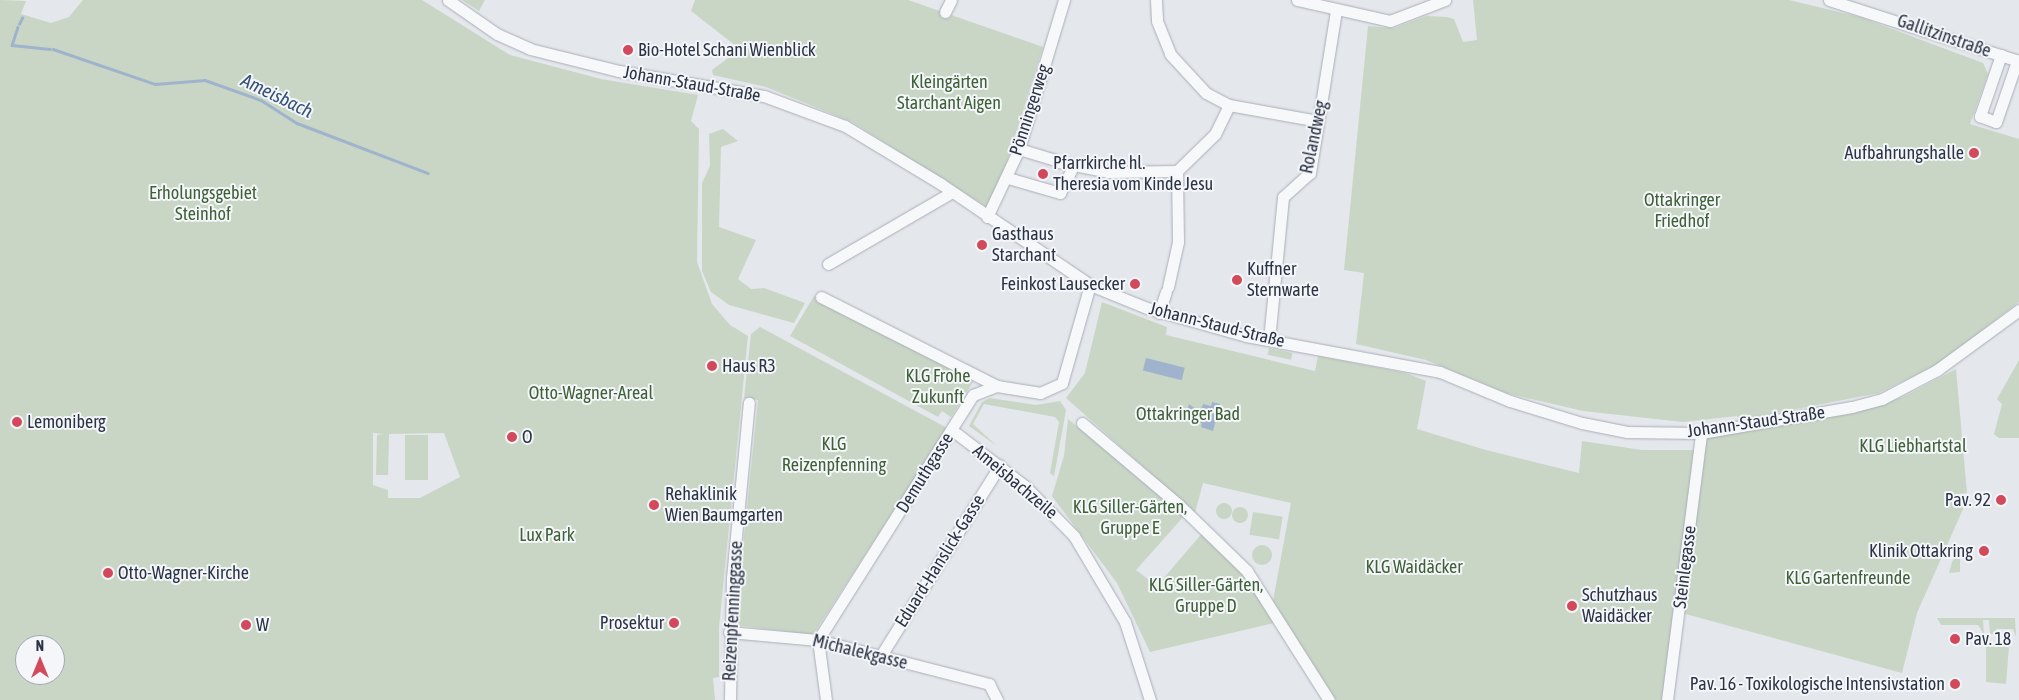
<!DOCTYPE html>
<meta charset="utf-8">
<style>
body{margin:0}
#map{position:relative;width:2019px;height:700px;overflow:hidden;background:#e4e7ec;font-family:"Asap Condensed",sans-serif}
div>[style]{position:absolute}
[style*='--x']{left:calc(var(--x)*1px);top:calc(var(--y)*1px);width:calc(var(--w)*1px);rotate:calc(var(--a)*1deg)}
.green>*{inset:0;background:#c9d6c5;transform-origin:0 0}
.round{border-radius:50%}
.water>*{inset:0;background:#9fb4cc;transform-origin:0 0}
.stream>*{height:2.5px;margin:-1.25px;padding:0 1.25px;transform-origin:1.25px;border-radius:1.25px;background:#9fb4cc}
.roads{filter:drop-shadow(0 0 1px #a9aeb7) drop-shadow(0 0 1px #a9aeb7)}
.minor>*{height:11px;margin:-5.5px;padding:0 5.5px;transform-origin:5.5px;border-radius:5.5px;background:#f7f8fa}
.dots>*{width:14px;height:14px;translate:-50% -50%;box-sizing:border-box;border:2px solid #f4f6f9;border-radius:50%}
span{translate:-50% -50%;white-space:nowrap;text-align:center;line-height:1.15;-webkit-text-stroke:4px #f4f6f9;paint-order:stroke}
.street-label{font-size:18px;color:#2b3445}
.poi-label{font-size:18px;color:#2b3445}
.left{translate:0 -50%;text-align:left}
.right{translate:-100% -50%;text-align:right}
.park-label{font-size:18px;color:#3f6138}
.water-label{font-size:19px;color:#34527a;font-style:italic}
.north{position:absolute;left:15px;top:635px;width:50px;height:50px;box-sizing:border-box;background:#f4f6f9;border:1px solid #a4a8b1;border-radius:50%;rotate:0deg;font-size:14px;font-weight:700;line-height:20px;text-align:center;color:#2b3445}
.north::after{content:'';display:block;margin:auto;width:18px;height:22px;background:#d1495b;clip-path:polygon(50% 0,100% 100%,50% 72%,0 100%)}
</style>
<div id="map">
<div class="green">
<i style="clip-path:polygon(evenodd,0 0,26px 1px,21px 14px,51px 23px,69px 17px,83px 0,422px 0,510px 55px,601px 79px,698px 95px,691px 121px,699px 129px,697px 262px,712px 304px,730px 325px,748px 336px,719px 627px,719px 677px,713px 678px,715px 700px,0 700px,0 0,373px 433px,384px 434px,377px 435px,376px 475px,388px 475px,389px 434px,444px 433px,460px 477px,420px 498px,388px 498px,388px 490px,373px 485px,373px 433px,0 0,25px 645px,55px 645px,55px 675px,25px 675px,25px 645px)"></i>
<i style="clip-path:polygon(462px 0,485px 0,479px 11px)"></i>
<i style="clip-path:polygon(695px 0,908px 0,1043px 47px,1002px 177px,987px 207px,852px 122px,766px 87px,713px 75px,712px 70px,740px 49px,691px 11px)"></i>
<i style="clip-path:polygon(1473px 0,1789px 0,1860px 17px,1983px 63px,1988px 74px,1970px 124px,2019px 139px,2019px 302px,1938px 364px,1879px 393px,1740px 420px,1737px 416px,1683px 422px,1583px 411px,1506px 393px,1426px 360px,1356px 344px,1364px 273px,1344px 270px,1368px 26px,1394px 28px,1426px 16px,1447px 17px,1454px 19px,1463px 42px,1477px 40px)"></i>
<i style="clip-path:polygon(723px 129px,738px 141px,721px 147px,719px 227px,756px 240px,738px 279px,751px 289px,764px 288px,805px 303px,794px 323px,729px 305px,711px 292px,702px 271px,702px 183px,710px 166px,709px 134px)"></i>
<i style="clip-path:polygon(814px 296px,977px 376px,951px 417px,942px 411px,938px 417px,790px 336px)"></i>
<i style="clip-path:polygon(1102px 302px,1167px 327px,1166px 335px,1315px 371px,1318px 356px,1406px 373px,1426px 381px,1417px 429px,1486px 450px,1579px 473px,1582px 441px,1642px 450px,1696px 450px,1663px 700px,1336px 700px,1273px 601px,1291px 503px,1203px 483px,1195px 513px,1066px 398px,1085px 373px)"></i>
<i style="clip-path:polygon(760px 327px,947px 428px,813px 635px,735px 625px,758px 400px,744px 398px,751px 334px)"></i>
<i style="left:1269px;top:348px;width:24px;height:7px;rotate:12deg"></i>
<i style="clip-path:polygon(2019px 360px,2019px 438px,1999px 438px,1994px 434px,2002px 404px,1997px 399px)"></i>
<i style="clip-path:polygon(1956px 369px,1967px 493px,1959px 494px,1963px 509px,1917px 613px,1902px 673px,1682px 613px,1704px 438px,1859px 411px,1903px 397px)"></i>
<i style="clip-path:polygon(990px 398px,1036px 405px,1060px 401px,1066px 410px,1054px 476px,1050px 473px,1059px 422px,1055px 417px,984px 404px,973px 424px,997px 446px,969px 426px,982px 402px)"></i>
<i style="clip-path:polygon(1068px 419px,1185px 515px,1136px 570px,1157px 586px,1204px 531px,1240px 568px,1278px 622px,1150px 652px,1117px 583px,1052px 496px,1064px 456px)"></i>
<i style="left:405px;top:435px;width:23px;height:45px"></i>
<i class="round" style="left:1216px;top:503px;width:16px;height:16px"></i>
<i class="round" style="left:1232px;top:507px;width:16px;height:16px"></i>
<i style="left:1253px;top:512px;width:30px;height:23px;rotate:9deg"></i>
<i class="round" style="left:1252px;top:545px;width:20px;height:20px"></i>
<i style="clip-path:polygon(1960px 548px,1960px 572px,1949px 573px,1952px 562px)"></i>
<i style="clip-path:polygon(1937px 618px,2015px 618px,2016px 637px,2013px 629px,1996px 629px,1995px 634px,1990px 634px,1989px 620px,1983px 620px,1984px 634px,1978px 625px,1941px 625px)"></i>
<i style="clip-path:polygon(1992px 641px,1992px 647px,2003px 647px,2003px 642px,2009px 646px,2006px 684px,1986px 682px,1986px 646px)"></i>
</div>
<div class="water">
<i style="left:1146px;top:358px;width:40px;height:13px;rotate:14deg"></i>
<i style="clip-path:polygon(1212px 402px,1220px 404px,1213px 431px,1201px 427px,1202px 423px,1184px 421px,1189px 404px,1200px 412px,1203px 404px,1211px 406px)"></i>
</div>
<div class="stream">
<i style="--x:19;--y:24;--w:7;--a:-63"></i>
<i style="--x:18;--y:27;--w:19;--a:108"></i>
<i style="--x:12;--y:45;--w:38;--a:6"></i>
<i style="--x:53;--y:49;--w:108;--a:18.9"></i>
<i style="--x:155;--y:84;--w:50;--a:-4.6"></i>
<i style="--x:205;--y:80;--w:59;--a:19.7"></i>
<i style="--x:261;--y:100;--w:43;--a:32.6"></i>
<i style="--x:297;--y:123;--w:140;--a:20.9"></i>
</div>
<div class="roads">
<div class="minor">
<i style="--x:448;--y:0;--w:60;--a:34.8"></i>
<i style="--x:497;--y:34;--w:36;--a:24"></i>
<i style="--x:530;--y:49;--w:92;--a:13.9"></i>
<i style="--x:619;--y:71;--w:147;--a:9.8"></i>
<i style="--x:764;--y:96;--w:86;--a:20.3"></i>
<i style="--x:845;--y:126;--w:112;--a:31.1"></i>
<i style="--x:941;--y:184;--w:180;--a:34.1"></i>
<i style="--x:1090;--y:285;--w:61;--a:22"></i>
<i style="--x:1147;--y:308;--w:103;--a:15.8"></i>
<i style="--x:1246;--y:336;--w:197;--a:10.5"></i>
<i style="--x:1440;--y:372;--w:76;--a:22.5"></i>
<i style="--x:1510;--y:401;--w:75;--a:17"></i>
<i style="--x:1582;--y:423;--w:46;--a:11.3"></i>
<i style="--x:1627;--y:432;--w:74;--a:0.8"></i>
<i style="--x:1701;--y:433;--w:153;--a:-9.8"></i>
<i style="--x:1852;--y:407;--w:31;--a:-15"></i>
<i style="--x:1882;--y:399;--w:62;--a:-27.8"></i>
<i style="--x:1937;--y:370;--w:102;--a:-36.2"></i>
<i style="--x:1156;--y:0;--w:21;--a:87"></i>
<i style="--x:1157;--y:21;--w:35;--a:68"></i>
<i style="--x:1170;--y:54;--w:53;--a:47.3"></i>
<i style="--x:1206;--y:93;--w:26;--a:28"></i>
<i style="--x:1229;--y:105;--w:90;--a:10.2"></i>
<i style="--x:1297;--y:0;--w:95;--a:12.7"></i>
<i style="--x:1390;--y:21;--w:59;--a:-20.9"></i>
<i style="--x:1829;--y:0;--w:200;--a:17.8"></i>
<i style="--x:945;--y:12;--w:13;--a:-63"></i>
<i style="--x:2001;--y:55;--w:65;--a:109"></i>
<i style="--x:1980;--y:116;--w:17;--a:21"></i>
<i style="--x:1996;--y:122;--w:65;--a:-71"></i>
<i style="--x:1019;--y:149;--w:38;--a:17"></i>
<i style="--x:1059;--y:162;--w:50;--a:11.5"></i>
<i style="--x:1108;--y:172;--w:69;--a:-0.8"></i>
<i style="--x:1177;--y:171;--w:53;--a:-44.2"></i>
<i style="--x:1215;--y:134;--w:32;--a:-64"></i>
<i style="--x:1008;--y:178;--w:54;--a:16.1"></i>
<i style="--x:1060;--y:193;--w:30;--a:-64"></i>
<i style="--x:987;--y:217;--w:75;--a:-64.8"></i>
<i style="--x:1019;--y:149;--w:156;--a:-73.2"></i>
<i style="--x:828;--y:264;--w:143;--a:-30.1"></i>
<i style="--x:1168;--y:287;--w:46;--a:-77.5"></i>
<i style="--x:1178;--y:242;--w:71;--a:-90.8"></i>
<i style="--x:821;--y:297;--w:197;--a:26.8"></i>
<i style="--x:1159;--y:313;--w:22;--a:-72"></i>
<i style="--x:1269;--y:340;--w:144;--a:-84.4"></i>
<i style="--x:1283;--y:197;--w:36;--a:-42"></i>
<i style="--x:1310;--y:173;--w:164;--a:-80.9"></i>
<i style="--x:1082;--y:423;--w:127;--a:40.2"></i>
<i style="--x:1179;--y:505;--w:95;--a:44.1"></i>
<i style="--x:1247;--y:571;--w:153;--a:57.6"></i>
<i style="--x:952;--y:430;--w:92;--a:37.5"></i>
<i style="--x:1025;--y:486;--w:70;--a:45.6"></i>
<i style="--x:1074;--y:536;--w:100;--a:59.3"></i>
<i style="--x:1125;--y:622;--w:82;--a:72.2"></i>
<i style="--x:729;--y:632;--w:89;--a:5.1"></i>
<i style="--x:818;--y:640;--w:177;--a:14.4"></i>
<i style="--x:989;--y:684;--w:18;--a:63"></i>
<i style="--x:880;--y:657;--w:226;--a:-58"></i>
<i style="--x:730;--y:700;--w:122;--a:-89.1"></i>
<i style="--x:732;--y:578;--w:176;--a:-84.5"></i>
<i style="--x:826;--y:700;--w:61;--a:-97.6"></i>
<i style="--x:818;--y:640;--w:290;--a:-57.7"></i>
<i style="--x:973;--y:395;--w:26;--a:-21"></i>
<i style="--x:997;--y:386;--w:44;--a:9.2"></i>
<i style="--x:1040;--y:393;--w:24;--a:-24"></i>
<i style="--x:1062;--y:383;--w:102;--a:-74.1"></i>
<i style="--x:1667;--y:700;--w:269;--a:-82.7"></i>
</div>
</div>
<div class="dots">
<i style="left:628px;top:50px;background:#d1495b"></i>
<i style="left:1974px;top:153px;background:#d1495b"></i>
<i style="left:1043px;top:174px;background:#d1495b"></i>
<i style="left:982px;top:245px;background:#d1495b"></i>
<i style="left:1237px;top:280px;background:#d1495b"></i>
<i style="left:1135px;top:284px;background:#d1495b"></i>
<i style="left:712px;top:366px;background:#d1495b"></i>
<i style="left:17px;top:422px;background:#d1495b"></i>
<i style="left:512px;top:437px;background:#d1495b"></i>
<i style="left:2001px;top:500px;background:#d1495b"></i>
<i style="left:654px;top:505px;background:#d1495b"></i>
<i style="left:1984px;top:551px;background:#d1495b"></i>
<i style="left:108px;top:573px;background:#d1495b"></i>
<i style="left:1572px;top:606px;background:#d1495b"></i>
<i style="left:674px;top:623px;background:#d1495b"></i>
<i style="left:246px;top:625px;background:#d1495b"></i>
<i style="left:1955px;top:639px;background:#d1495b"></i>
<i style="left:1955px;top:684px;background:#d1495b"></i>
</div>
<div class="street-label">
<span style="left:1944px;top:36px;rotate:19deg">Gallitzinstraße</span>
<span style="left:692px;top:84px;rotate:10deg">Johann-Staud-Straße</span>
<span style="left:1030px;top:110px;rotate:-72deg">Pönningerweg</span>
<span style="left:1314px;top:137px;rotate:-78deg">Rolandweg</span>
<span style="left:1217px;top:325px;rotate:14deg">Johann-Staud-Straße</span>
<span style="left:1756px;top:422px;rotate:-8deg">Johann-Staud-Straße</span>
<span style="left:925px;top:473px;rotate:-58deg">Demuthgasse</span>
<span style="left:1015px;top:482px;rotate:40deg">Ameisbachzeile</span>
<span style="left:940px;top:561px;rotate:-58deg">Eduard-Hanslick-Gasse</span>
<span style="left:1685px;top:567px;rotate:-83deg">Steinlegasse</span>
<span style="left:733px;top:611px;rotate:-87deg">Reizenpfenninggasse</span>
<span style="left:860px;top:652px;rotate:14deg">Michalekgasse</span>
</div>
<div class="poi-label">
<span class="left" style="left:638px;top:50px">Bio-Hotel Schani Wienblick</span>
<span class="right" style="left:1964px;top:153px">Aufbahrungshalle</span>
<span class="left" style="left:1053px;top:174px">Pfarrkirche hl.<br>Theresia vom Kinde Jesu</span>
<span class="left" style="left:992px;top:245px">Gasthaus<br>Starchant</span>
<span class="left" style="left:1247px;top:280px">Kuffner<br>Sternwarte</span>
<span class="right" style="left:1125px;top:284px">Feinkost Lausecker</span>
<span class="left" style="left:722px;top:366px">Haus R3</span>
<span class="left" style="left:27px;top:422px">Lemoniberg</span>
<span class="left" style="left:522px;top:437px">O</span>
<span class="left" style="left:665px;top:505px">Rehaklinik<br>Wien Baumgarten</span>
<span class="right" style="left:1991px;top:500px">Pav. 92</span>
<span class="right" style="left:1973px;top:551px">Klinik Ottakring</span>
<span class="left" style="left:118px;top:573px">Otto-Wagner-Kirche</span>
<span class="left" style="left:1582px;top:606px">Schutzhaus<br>Waidäcker</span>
<span class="right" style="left:664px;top:623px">Prosektur</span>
<span class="left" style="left:256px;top:625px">W</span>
<span class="left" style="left:1965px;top:639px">Pav. 18</span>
<span class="right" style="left:1945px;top:684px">Pav. 16 - Toxikologische Intensivstation</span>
</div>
<div class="park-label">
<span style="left:949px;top:93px">Kleingärten<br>Starchant Aigen</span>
<span style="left:203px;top:204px">Erholungsgebiet<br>Steinhof</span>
<span style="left:1682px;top:211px">Ottakringer<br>Friedhof</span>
<span style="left:938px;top:387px">KLG Frohe<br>Zukunft</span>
<span style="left:591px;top:393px">Otto-Wagner-Areal</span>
<span style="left:1188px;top:414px">Ottakringer Bad</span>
<span style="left:834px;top:455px">KLG<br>Reizenpfenning</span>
<span style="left:1913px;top:446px">KLG Liebhartstal</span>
<span style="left:1130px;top:518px">KLG Siller-Gärten,<br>Gruppe E</span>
<span style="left:547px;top:535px">Lux Park</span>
<span style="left:1414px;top:567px">KLG Waidäcker</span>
<span style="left:1848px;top:578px">KLG Gartenfreunde</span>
<span style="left:1206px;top:596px">KLG Siller-Gärten,<br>Gruppe D</span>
</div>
<div class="water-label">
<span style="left:277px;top:96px;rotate:26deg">Ameisbach</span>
</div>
<div class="north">N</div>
</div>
